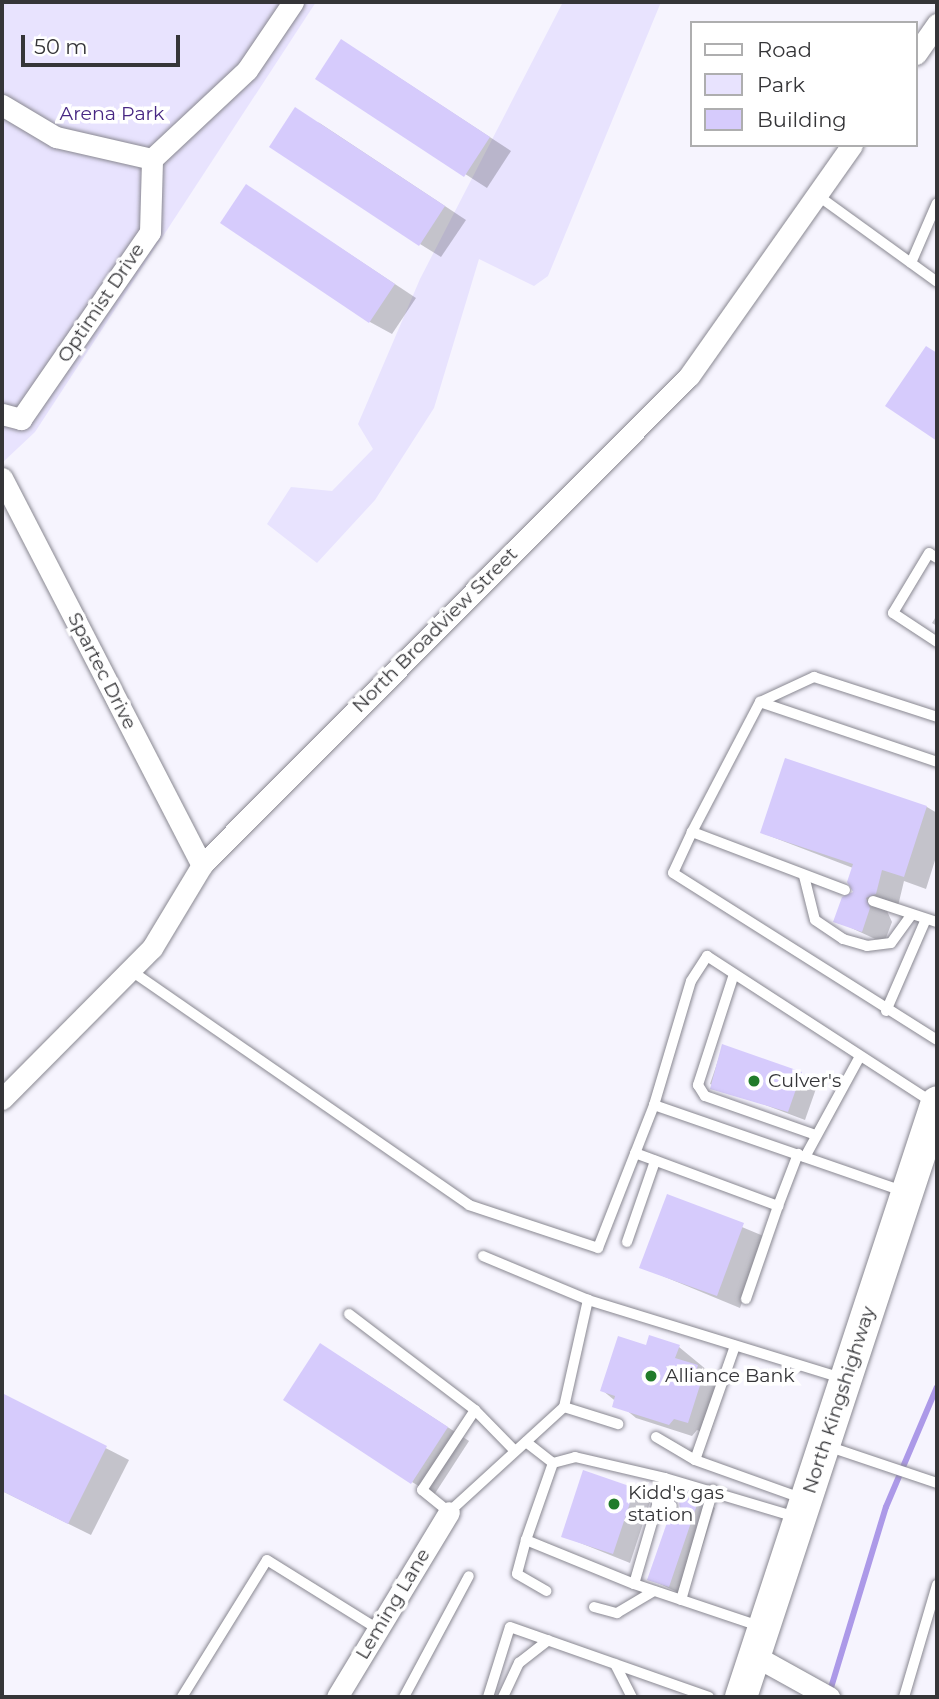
<!DOCTYPE html>
<html>
<head>
<meta charset="utf-8">
<style>
	body { margin:0 }
	#map { position:relative; width:939px; height:1699px; overflow:hidden; background:#f6f4fe; font-family:Montserrat,sans-serif }
	div>[style] { position:absolute }
	.green>* { inset:0; background:#e8e3fe }
	.shadow>* { inset:0; background:#0003 }
	.stream>* { height:6px; margin:-3px; padding:0 3px; transform-origin:3px; border-radius:3px; background:#ac99e8 }
	.building>* { inset:0; background:#d6cbfc }
	.roads { filter:drop-shadow(0 0 2px #898891) drop-shadow(0 0 2px #898891) }
	.lane>* { height:10px; margin:-5px; padding:0 5px; transform-origin:5px; border-radius:5px; background:#fff }
	.street>* { height:21px; margin:-10.5px; padding:0 10.5px; transform-origin:10.5px; border-radius:10.5px; background:#fff }
	.primary>* { height:32px; margin:-16px; padding:0 16px; transform-origin:16px; border-radius:16px; background:#fff }
	.dots>* { width:19px; height:19px; translate:-50% -50%; box-sizing:border-box; border:4px solid #fff; border-radius:50% }
	span { translate:-50% -50%; white-space:nowrap; text-align:center; line-height:1.15; -webkit-text-stroke:7px #fff; paint-order:stroke }
	.park-label { font-size:19px; color:#482883 }
	.street-label { font-size:19px; color:#353538 }
	.poi-label { font-size:19px; color:#353538 }
	.left { translate:0 -50%; text-align:left }
	.frame { position:absolute; inset:0; border:4px solid #353538; pointer-events:none }
	.legend { position:absolute; left:690px; top:21px; width:228px; height:126px; box-sizing:border-box; background:#fff; border:2px solid #aeaeaf; margin:0; padding:9px 12px; list-style:none; font-size:21px; color:#353538 }
	.legend li { display:flex; align-items:center; gap:14px; height:35px }
	.legend b { width:35px; border:2px solid #aeaeaf }
	.scale { position:absolute; left:21px; top:35px; width:159px; height:32px; box-sizing:border-box; border:4px solid #353538; border-top:0; padding-left:9px; font-size:21px; line-height:24px; white-space:nowrap; color:#353538; -webkit-text-stroke:5px #fff; paint-order:stroke }
</style>
</head>
<body>
<div id="map">
	<div class="green">
		<i style="clip-path:polygon(2px 2px,316px 2px,35px 432px,2px 463px)"></i>
		<i style="clip-path:polygon(563px 2px,661px 2px,548px 276px,534px 286px,479px 259px,434px 408px,375px 500px,317px 563px,267px 524px,291px 487px,332px 491px,373px 449px,358px 424px,420px 279px)"></i>
	</div>
	<div class="shadow">
		<i style="clip-path:polygon(363px 54px,511px 151px,487px 188px,317px 79px)"></i>
		<i style="clip-path:polygon(318px 122px,466px 220px,441px 257px,420px 244px)"></i>
		<i style="clip-path:polygon(247px 186px,416px 298px,392px 334px,370px 322px)"></i>
		<i style="clip-path:polygon(937px 615px,937px 626px,932px 623px)"></i>
		<i style="clip-path:polygon(927px 807px,937px 813px,937px 854px,926px 889px,904px 881px,898px 906px,887px 911px,892px 922px,884px 943px,836px 921px,855px 893px,853px 868px,762px 833px)"></i>
		<i style="clip-path:polygon(723px 1046px,818px 1083px,805px 1120px,710px 1084px)"></i>
		<i style="clip-path:polygon(668px 1196px,766px 1237px,740px 1308px,641px 1267px)"></i>
		<i style="clip-path:polygon(647px 1347px,679px 1347px,719px 1380px,723px 1393px,710px 1434px,697px 1430px,692px 1436px,636px 1418px,602px 1390px)"></i>
		<i style="clip-path:polygon(342px 1358px,469px 1441px,434px 1495px,412px 1482px)"></i>
		<i style="clip-path:polygon(2px 1395px,129px 1460px,91px 1535px,2px 1491px)"></i>
		<i style="clip-path:polygon(584px 1473px,651px 1499px,630px 1563px,563px 1536px)"></i>
		<i style="clip-path:polygon(699px 1498px,715px 1508px,686px 1596px,649px 1579px)"></i>
	</div>
	<div class="stream">
		<i style="left:830px;top:1691px;width:192px;rotate:-73.1deg"></i>
		<i style="left:886px;top:1507px;width:130px;rotate:-67deg"></i>
	</div>
	<div class="building">
		<i style="clip-path:polygon(341px 39px,490px 137px,464px 177px,315px 79px)"></i>
		<i style="clip-path:polygon(295px 107px,445px 206px,419px 246px,269px 147px)"></i>
		<i style="clip-path:polygon(246px 184px,395px 284px,369px 323px,220px 223px)"></i>
		<i style="clip-path:polygon(926px 346px,937px 353px,937px 441px,885px 406px)"></i>
		<i style="clip-path:polygon(785px 758px,927px 806px,904px 877px,882px 870px,876px 894px,866px 898px,870px 908px,862px 932px,833px 922px,842px 897px,853px 892px,847px 882px,853px 864px,760px 833px)"></i>
		<i style="clip-path:polygon(722px 1044px,802px 1072px,788px 1112px,710px 1089px)"></i>
		<i style="clip-path:polygon(667px 1194px,744px 1223px,717px 1296px,639px 1268px)"></i>
		<i style="clip-path:polygon(649px 1335px,680px 1345px,675px 1358px,698px 1365px,694px 1377px,702px 1379px,688px 1423px,674px 1419px,669px 1425px,612px 1407px,615px 1396px,600px 1391px,618px 1336px,646px 1345px)"></i>
		<i style="clip-path:polygon(320px 1343px,448px 1427px,411px 1484px,283px 1400px)"></i>
		<i style="clip-path:polygon(2px 1393px,107px 1446px,68px 1524px,2px 1491px)"></i>
		<i style="clip-path:polygon(583px 1470px,635px 1488px,613px 1554px,561px 1537px)"></i>
		<i style="clip-path:polygon(677px 1490px,700px 1496px,669px 1587px,647px 1580px,670px 1514px,680px 1508px)"></i>
	</div>
	<div class="roads">
		<div class="lane">
			<i style="left:817px;top:195px;width:148px;rotate:35.9deg"></i>
			<i style="left:911px;top:263px;width:65px;rotate:-66.6deg"></i>
			<i style="left:937px;top:558px;width:9px;rotate:-148deg"></i>
			<i style="left:929px;top:553px;width:70px;rotate:121deg"></i>
			<i style="left:893px;top:613px;width:53px;rotate:33.4deg"></i>
			<i style="left:760px;top:702px;width:60px;rotate:-24.8deg"></i>
			<i style="left:814px;top:677px;width:129px;rotate:18deg"></i>
			<i style="left:692px;top:832px;width:45px;rotate:114.9deg"></i>
			<i style="left:673px;top:873px;width:312px;rotate:32.3deg"></i>
			<i style="left:804px;top:876px;width:45px;rotate:76deg"></i>
			<i style="left:815px;top:920px;width:34px;rotate:34deg"></i>
			<i style="left:843px;top:939px;width:25px;rotate:16deg"></i>
			<i style="left:867px;top:946px;width:24px;rotate:-7deg"></i>
			<i style="left:891px;top:943px;width:34px;rotate:-54deg"></i>
			<i style="left:845px;top:890px;width:164px;rotate:-159.2deg"></i>
			<i style="left:692px;top:832px;width:147px;rotate:-62.4deg"></i>
			<i style="left:760px;top:702px;width:187px;rotate:18.7deg"></i>
			<i style="left:873px;top:901px;width:67px;rotate:18.2deg"></i>
			<i style="left:130px;top:970px;width:412px;rotate:34.7deg"></i>
			<i style="left:469px;top:1205px;width:136px;rotate:18.4deg"></i>
			<i style="left:598px;top:1248px;width:154px;rotate:-68.6deg"></i>
			<i style="left:654px;top:1105px;width:266px;rotate:19.1deg"></i>
			<i style="left:734px;top:974px;width:117px;rotate:108deg"></i>
			<i style="left:698px;top:1085px;width:13px;rotate:58deg"></i>
			<i style="left:705px;top:1096px;width:114px;rotate:19.4deg"></i>
			<i style="left:886px;top:1011px;width:100px;rotate:-66.5deg"></i>
			<i style="left:654px;top:1105px;width:129px;rotate:-73.4deg"></i>
			<i style="left:691px;top:981px;width:30px;rotate:-57deg"></i>
			<i style="left:707px;top:956px;width:270px;rotate:33deg"></i>
			<i style="left:635px;top:1153px;width:153px;rotate:20.3deg"></i>
			<i style="left:778px;top:1206px;width:56px;rotate:-69deg"></i>
			<i style="left:805px;top:1157px;width:115px;rotate:-61.4deg"></i>
			<i style="left:627px;top:1242px;width:86px;rotate:-70.9deg"></i>
			<i style="left:483px;top:1256px;width:114px;rotate:22.7deg"></i>
			<i style="left:588px;top:1300px;width:268px;rotate:17.1deg"></i>
			<i style="left:746px;top:1299px;width:98px;rotate:-71deg"></i>
			<i style="left:349px;top:1314px;width:158px;rotate:37.3deg"></i>
			<i style="left:564px;top:1407px;width:57px;rotate:17.5deg"></i>
			<i style="left:656px;top:1437px;width:45px;rotate:30.5deg"></i>
			<i style="left:695px;top:1460px;width:116px;rotate:19.7deg"></i>
			<i style="left:526px;top:1442px;width:34px;rotate:38deg"></i>
			<i style="left:827px;top:1446px;width:116px;rotate:18.6deg"></i>
			<i style="left:515px;top:1451px;width:57px;rotate:-134.3deg"></i>
			<i style="left:475px;top:1410px;width:96px;rotate:123.5deg"></i>
			<i style="left:422px;top:1490px;width:35px;rotate:39deg"></i>
			<i style="left:449px;top:1512px;width:156px;rotate:-42.4deg"></i>
			<i style="left:564px;top:1407px;width:110px;rotate:-77.4deg"></i>
			<i style="left:695px;top:1460px;width:121px;rotate:-70.7deg"></i>
			<i style="left:657px;top:1503px;width:15px;rotate:11deg"></i>
			<i style="left:526px;top:1540px;width:35px;rotate:105deg"></i>
			<i style="left:517px;top:1574px;width:34px;rotate:30deg"></i>
			<i style="left:634px;top:1584px;width:117px;rotate:-157.8deg"></i>
			<i style="left:526px;top:1540px;width:82px;rotate:-70.7deg"></i>
			<i style="left:553px;top:1463px;width:23px;rotate:-15deg"></i>
			<i style="left:575px;top:1457px;width:92px;rotate:13.1deg"></i>
			<i style="left:681px;top:1600px;width:115px;rotate:-73.8deg"></i>
			<i style="left:594px;top:1607px;width:24px;rotate:15deg"></i>
			<i style="left:617px;top:1613px;width:43px;rotate:-30.7deg"></i>
			<i style="left:762px;top:1627px;width:135px;rotate:-161.4deg"></i>
			<i style="left:634px;top:1584px;width:110px;rotate:-73.7deg"></i>
			<i style="left:665px;top:1478px;width:137px;rotate:16.6deg"></i>
			<i style="left:615px;top:1664px;width:37px;rotate:63deg"></i>
			<i style="left:182px;top:1697px;width:161px;rotate:-58.2deg"></i>
			<i style="left:267px;top:1560px;width:131px;rotate:31.9deg"></i>
			<i style="left:404px;top:1697px;width:137px;rotate:-61.8deg"></i>
			<i style="left:488px;top:1697px;width:73px;rotate:-72.6deg"></i>
			<i style="left:510px;top:1627px;width:211px;rotate:19.4deg"></i>
			<i style="left:503px;top:1697px;width:38px;rotate:-65deg"></i>
			<i style="left:519px;top:1663px;width:37px;rotate:-38deg"></i>
			<i style="left:904px;top:1697px;width:117px;rotate:-73.6deg"></i>
		</div>
		<div class="street">
			<i style="left:916px;top:54px;width:37px;rotate:-55deg"></i>
			<i style="left:2px;top:105px;width:63px;rotate:30.7deg"></i>
			<i style="left:56px;top:137px;width:98px;rotate:12.9deg"></i>
			<i style="left:2px;top:414px;width:20px;rotate:15deg"></i>
			<i style="left:21px;top:419px;width:227px;rotate:-55.4deg"></i>
			<i style="left:150px;top:232px;width:73px;rotate:-88.4deg"></i>
			<i style="left:152px;top:159px;width:130px;rotate:-43.1deg"></i>
			<i style="left:247px;top:70px;width:82px;rotate:-55.9deg"></i>
			<i style="left:2px;top:478px;width:436px;rotate:62.7deg"></i>
			<i style="left:2px;top:1099px;width:213px;rotate:-45.2deg"></i>
			<i style="left:152px;top:948px;width:97px;rotate:-58.9deg"></i>
			<i style="left:202px;top:865px;width:690px;rotate:-45.12deg"></i>
			<i style="left:689px;top:376px;width:283px;rotate:-54.8deg"></i>
			<i style="left:755px;top:1656px;width:85px;rotate:29deg"></i>
			<i style="left:337px;top:1697px;width:216px;rotate:-58.8deg"></i>
		</div>
		<div class="primary">
			<i style="left:741px;top:1697px;width:626px;rotate:-71.77deg"></i>
		</div>
	</div>
	<div class="dots">
		<i style="left:754px;top:1081px;background:#217b2b"></i>
		<i style="left:651px;top:1376px;background:#217b2b"></i>
		<i style="left:614px;top:1504px;background:#217b2b"></i>
	</div>
	<div class="park-label">
		<span style="left:112px;top:114px">Arena Park</span>
	</div>
	<div class="street-label">
		<span style="left:101px;top:303px;rotate:-56deg">Optimist Drive</span>
		<span style="left:435px;top:630px;rotate:-45deg">North Broadview Street</span>
		<span style="left:102px;top:671px;rotate:63deg">Spartec Drive</span>
		<span style="left:839px;top:1400px;rotate:-72deg">North Kingshighway</span>
		<span style="left:393px;top:1604px;rotate:-59deg">Leming Lane</span>
	</div>
	<div class="poi-label">
		<span class="left" style="left:768px;top:1081px">Culver's</span>
		<span class="left" style="left:665px;top:1376px">Alliance Bank</span>
		<span class="left" style="left:628px;top:1504px">Kidd's gas<br>station</span>
	</div>
	<div class="frame"></div>
	<ul class="legend">
	<li><b style="height:9px;background:#fff"></b>Road</li>
	<li><b style="height:19px;background:#e8e3fe"></b>Park</li>
	<li><b style="height:19px;background:#d6cbfc"></b>Building</li>
	</ul>
	<div class="scale">50 m</div>
</div>
</body>
</html>
